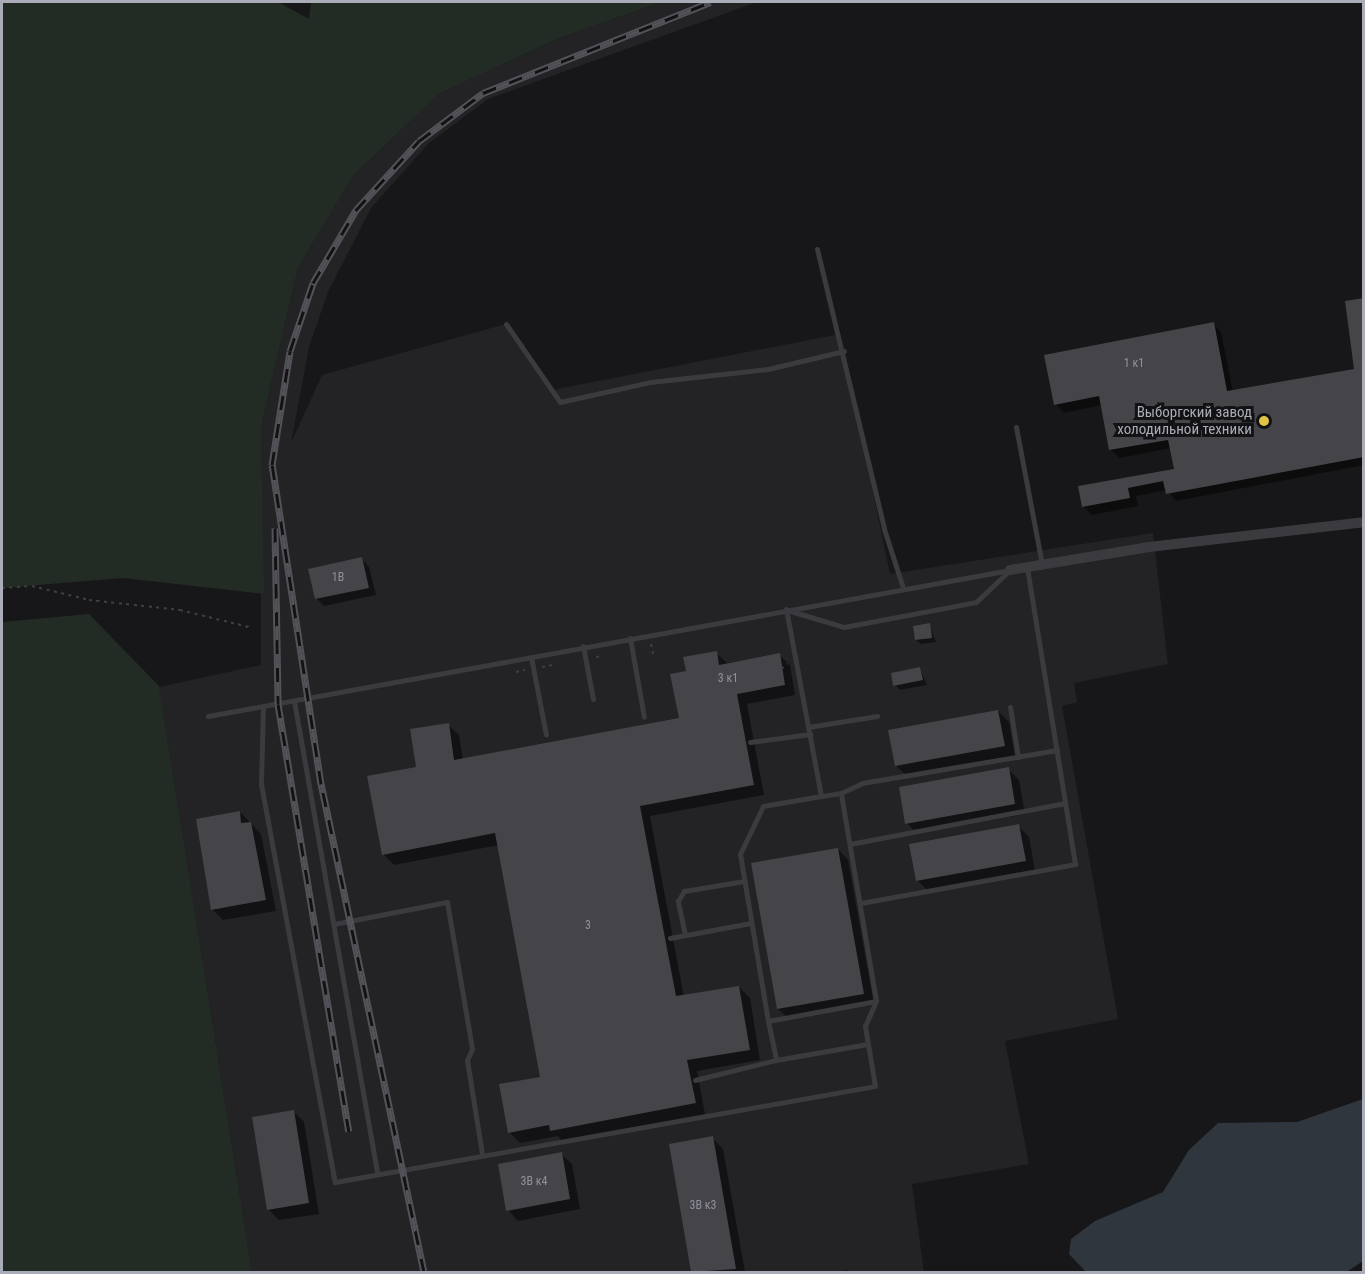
<!DOCTYPE html>
<html>
<head>
<meta charset="utf-8">
<style>
	body { margin:0 }
	#map { position:relative; width:1365px; height:1274px; overflow:hidden; background:#171719; font-family:"Roboto Condensed",sans-serif }
	div>[style] { position:absolute }
	.built>* { inset:0; background:#232326 }
	.green>* { inset:0; background:#232b25 }
	.water>* { inset:0; background:#30363e }
	.shadow>* { inset:0; background:#0007 }
	.building>* { inset:0; background:#444449 }
	.path>* { height:2px; margin-top:-1px; transform-origin:0; background:repeating-linear-gradient(90deg,#3e3f44 0 3px,transparent 0 7.5px) }
	.service>* { height:5px; margin:-2.5px; padding:0 2.5px; transform-origin:2.5px; border-radius:2.5px; background:#3a3a3f }
	.minor>* { height:10px; margin:-5px; padding:0 5px; transform-origin:5px; border-radius:5px; background:#3a3a3f }
	.rail>* { height:7px; margin-top:-3.5px; transform-origin:0; background:repeating-linear-gradient(90deg,#121214 0 14px,#525258 0 28px); box-sizing:border-box; border-block:2px solid #525258 }
	.dots>* { width:16px; height:16px; translate:-50% -50%; box-sizing:border-box; border:3px solid #121214; border-radius:50% }
	span { translate:-50% -50%; white-space:nowrap; text-align:center; line-height:1.15; -webkit-text-stroke:6px #121214; paint-order:stroke }
	.number-label { font-size:12px; color:#90929c }
	.number-label span { -webkit-text-stroke-width:0 }
	.poi-label { font-size:15px; color:#aaacb7 }
	.right { translate:-100% -50%; text-align:right }
	.frame { position:absolute; inset:0; border:3px solid #aaacb7; pointer-events:none }
</style>
</head>
<body>
<div id="map">
	<div class="built">
		<i style="clip-path:polygon(662px 2px,757px 2px,488px 99px,429px 143px,371px 208px,328px 292px,309px 347px,291px 443px,322px 375px,506px 324px,552px 390px,840px 334px,890px 574px,1153px 533px,1168px 664px,1074px 683px,1077px 702px,1062px 706px,1118px 1019px,1005px 1041px,1029px 1164px,912px 1184px,924px 1272px,252px 1272px,159px 687px,261px 665px,261px 427px,298px 268px,354px 175px,439px 94px,559px 38px)"></i>
	</div>
	<div class="green">
		<i style="clip-path:polygon(2px 2px,278px 2px,309px 19px,311px 2px,662px 2px,559px 38px,439px 94px,354px 175px,298px 268px,261px 427px,264px 594px,123px 578px,2px 588px)"></i>
		<i style="clip-path:polygon(89px 614px,159px 686px,252px 1272px,2px 1272px,2px 622px)"></i>
	</div>
	<div class="water">
		<i style="clip-path:polygon(1363px 1099px,1363px 1261px,1348px 1271px,1086px 1272px,1069px 1254px,1071px 1239px,1095px 1221px,1163px 1192px,1189px 1150px,1218px 1123px,1297px 1122px)"></i>
	</div>
	<div class="shadow">
		<i style="clip-path:polygon(1364px 300px,1364px 465px,1176px 501px,1167px 490px,1136px 496px,1138px 506px,1092px 515px,1083px 506px,1080px 488px,1176px 470px,1171px 448px,1119px 458px,1111px 450px,1102px 405px,1064px 413px,1056px 404px,1213px 323px,1221px 332px,1233px 392px,1355px 370px)"></i>
		<i style="clip-path:polygon(362px 559px,369px 567px,376px 595px,324px 606px,316px 598px)"></i>
		<i style="clip-path:polygon(929px 625px,936px 642px,921px 644px,916px 640px)"></i>
		<i style="clip-path:polygon(716px 653px,727px 663px,779px 655px,790px 665px,795px 695px,747px 704px,764px 795px,650px 816px,684px 997px,739px 987px,750px 998px,760px 1060px,697px 1071px,705px 1114px,562px 1141px,558px 1136px,520px 1143px,509px 1132px,542px 1078px,499px 845px,394px 865px,383px 854px,418px 768px,448px 725px,459px 735px,463px 760px,680px 719px,688px 672px)"></i>
		<i style="clip-path:polygon(920px 669px,927px 685px,900px 690px,895px 685px)"></i>
		<i style="clip-path:polygon(998px 711px,1009px 722px,1015px 757px,907px 776px,896px 766px)"></i>
		<i style="clip-path:polygon(1008px 769px,1019px 780px,1025px 814px,917px 834px,907px 823px)"></i>
		<i style="clip-path:polygon(240px 812px,261px 834px,276px 911px,223px 920px,212px 909px)"></i>
		<i style="clip-path:polygon(1018px 826px,1029px 837px,1035px 871px,928px 891px,917px 880px)"></i>
		<i style="clip-path:polygon(838px 849px,848px 860px,874px 1004px,789px 1019px,778px 1009px)"></i>
		<i style="clip-path:polygon(294px 1112px,304px 1122px,319px 1214px,279px 1220px,268px 1209px)"></i>
		<i style="clip-path:polygon(712px 1138px,723px 1149px,745px 1272px,693px 1272px,671px 1145px)"></i>
		<i style="clip-path:polygon(561px 1154px,572px 1164px,580px 1209px,518px 1221px,508px 1210px)"></i>
		<i style="clip-path:polygon(847px 1270px,849px 1272px,833px 1272px)"></i>
	</div>
	<div class="building">
		<i style="clip-path:polygon(1364px 298px,1364px 457px,1166px 494px,1163px 481px,1128px 488px,1130px 498px,1082px 507px,1078px 486px,1174px 469px,1168px 440px,1109px 450px,1099px 396px,1054px 405px,1044px 355px,1214px 322px,1227px 391px,1354px 369px,1345px 301px)"></i>
		<i style="clip-path:polygon(362px 557px,369px 588px,315px 599px,308px 569px)"></i>
		<i style="clip-path:polygon(930px 623px,932px 638px,915px 640px,913px 626px)"></i>
		<i style="clip-path:polygon(717px 651px,719px 665px,780px 653px,785px 685px,737px 694px,754px 785px,640px 806px,676px 996px,739px 986px,750px 1050px,687px 1060px,696px 1103px,550px 1131px,549px 1125px,508px 1133px,499px 1084px,540px 1077px,495px 833px,382px 855px,367px 776px,416px 767px,410px 729px,449px 723px,454px 760px,679px 718px,670px 674px,686px 671px,683px 657px)"></i>
		<i style="clip-path:polygon(920px 667px,923px 680px,893px 686px,891px 673px)"></i>
		<i style="clip-path:polygon(998px 710px,1005px 746px,895px 766px,888px 730px)"></i>
		<i style="clip-path:polygon(1009px 767px,1015px 804px,905px 824px,899px 787px)"></i>
		<i style="clip-path:polygon(240px 811px,241px 823px,251px 822px,266px 900px,211px 910px,196px 819px)"></i>
		<i style="clip-path:polygon(1019px 824px,1026px 861px,916px 881px,909px 844px)"></i>
		<i style="clip-path:polygon(838px 848px,864px 994px,777px 1009px,751px 863px)"></i>
		<i style="clip-path:polygon(294px 1110px,309px 1203px,267px 1210px,252px 1117px)"></i>
		<i style="clip-path:polygon(713px 1136px,736px 1269px,691px 1272px,669px 1144px)"></i>
		<i style="clip-path:polygon(562px 1152px,570px 1199px,506px 1211px,498px 1164px)"></i>
	</div>
	<div class="path">
		<i style="left:2px;top:588px;width:30px;rotate:-4deg"></i>
		<i style="left:32px;top:586px;width:59px;rotate:13.8deg"></i>
		<i style="left:89px;top:600px;width:92px;rotate:6.3deg"></i>
		<i style="left:180px;top:610px;width:75px;rotate:13.9deg"></i>
		<i style="left:651px;top:644px;width:15px;rotate:79deg"></i>
		<i style="left:596px;top:657px;width:7px;rotate:-8deg"></i>
		<i style="left:542px;top:667px;width:11px;rotate:-10deg"></i>
		<i style="left:781px;top:669px;width:8px;rotate:-40deg"></i>
		<i style="left:516px;top:672px;width:9px;rotate:-13deg"></i>
	</div>
	<div class="service">
		<i style="left:817px;top:249px;width:288px;rotate:76.5deg"></i>
		<i style="left:884px;top:529px;width:62px;rotate:72.1deg"></i>
		<i style="left:506px;top:324px;width:95px;rotate:55.3deg"></i>
		<i style="left:560px;top:402px;width:92px;rotate:-12.5deg"></i>
		<i style="left:650px;top:382px;width:119px;rotate:-6.3deg"></i>
		<i style="left:768px;top:369px;width:78px;rotate:-13.3deg"></i>
		<i style="left:1016px;top:427px;width:140px;rotate:79.3deg"></i>
		<i style="left:786px;top:609px;width:190px;rotate:79.4deg"></i>
		<i style="left:821px;top:796px;width:59px;rotate:170.2deg"></i>
		<i style="left:763px;top:806px;width:53px;rotate:115.6deg"></i>
		<i style="left:740px;top:854px;width:169px;rotate:80.5deg"></i>
		<i style="left:768px;top:1021px;width:110px;rotate:-10.5deg"></i>
		<i style="left:876px;top:1001px;width:211px;rotate:-99.6deg"></i>
		<i style="left:841px;top:793px;width:20px;rotate:171deg"></i>
		<i style="left:787px;top:610px;width:59px;rotate:16.6deg"></i>
		<i style="left:844px;top:627px;width:134px;rotate:-10.7deg"></i>
		<i style="left:976px;top:602px;width:47px;rotate:-43.3deg"></i>
		<i style="left:630px;top:638px;width:80px;rotate:80deg"></i>
		<i style="left:583px;top:646px;width:54px;rotate:79.3deg"></i>
		<i style="left:531px;top:657px;width:79px;rotate:79.1deg"></i>
		<i style="left:294px;top:701px;width:478px;rotate:80deg"></i>
		<i style="left:263px;top:706px;width:78px;rotate:91.5deg"></i>
		<i style="left:261px;top:784px;width:405px;rotate:79.5deg"></i>
		<i style="left:335px;top:1182px;width:548px;rotate:-10.08deg"></i>
		<i style="left:875px;top:1086px;width:61px;rotate:-99.5deg"></i>
		<i style="left:865px;top:1026px;width:27px;rotate:-66deg"></i>
		<i style="left:1010px;top:707px;width:51px;rotate:80.9deg"></i>
		<i style="left:208px;top:716px;width:815px;rotate:-10.32deg"></i>
		<i style="left:808px;top:727px;width:70px;rotate:-9.1deg"></i>
		<i style="left:750px;top:742px;width:61px;rotate:-7.6deg"></i>
		<i style="left:841px;top:793px;width:23px;rotate:-25deg"></i>
		<i style="left:862px;top:783px;width:198px;rotate:-9.6deg"></i>
		<i style="left:850px;top:844px;width:219px;rotate:-10.8deg"></i>
		<i style="left:861px;top:903px;width:218px;rotate:-10.3deg"></i>
		<i style="left:1075px;top:864px;width:301px;rotate:-99.2deg"></i>
		<i style="left:334px;top:924px;width:115px;rotate:-11deg"></i>
		<i style="left:447px;top:902px;width:149px;rotate:80.3deg"></i>
		<i style="left:472px;top:1049px;width:12px;rotate:114deg"></i>
		<i style="left:467px;top:1060px;width:95px;rotate:80.9deg"></i>
		<i style="left:685px;top:935px;width:35px;rotate:-102deg"></i>
		<i style="left:678px;top:901px;width:12px;rotate:-59deg"></i>
		<i style="left:684px;top:891px;width:61px;rotate:-9.5deg"></i>
		<i style="left:670px;top:938px;width:82px;rotate:-10.5deg"></i>
		<i style="left:768px;top:1021px;width:40px;rotate:78deg"></i>
		<i style="left:776px;top:1060px;width:93px;rotate:-9.9deg"></i>
		<i style="left:695px;top:1080px;width:83px;rotate:-13.9deg"></i>
	</div>
	<div class="minor">
		<i style="left:1010px;top:570px;width:141px;rotate:-9.4deg"></i>
		<i style="left:1149px;top:547px;width:216px;rotate:-6.6deg"></i>
	</div>
	<div class="rail">
		<i style="left:275px;top:528px;width:176px;rotate:89deg"></i>
		<i style="left:278px;top:704px;width:433px;rotate:80.6deg"></i>
		<i style="left:424px;top:1272px;width:499px;rotate:-101.9deg"></i>
		<i style="left:321px;top:784px;width:323px;rotate:-98.7deg"></i>
		<i style="left:272px;top:465px;width:115px;rotate:-81deg"></i>
		<i style="left:290px;top:351px;width:72px;rotate:-71.3deg"></i>
		<i style="left:313px;top:283px;width:85px;rotate:-59.5deg"></i>
		<i style="left:356px;top:210px;width:93px;rotate:-47.6deg"></i>
		<i style="left:419px;top:141px;width:80px;rotate:-36.9deg"></i>
		<i style="left:483px;top:93px;width:245px;rotate:-21.8deg"></i>
	</div>
	<div class="dots">
		<i style="left:1264px;top:421px;background:#e2c445"></i>
	</div>
	<div class="number-label">
		<span style="left:1134px;top:364px">1 к1</span>
		<span style="left:338px;top:578px">1В</span>
		<span style="left:728px;top:679px">3 к1</span>
		<span style="left:588px;top:926px">3</span>
		<span style="left:534px;top:1182px">3В к4</span>
		<span style="left:703px;top:1206px">3В к3</span>
	</div>
	<div class="poi-label">
		<span class="right" style="left:1252px;top:421px">Выборгский завод<br>холодильной техники</span>
	</div>
	<div class="frame"></div>
</div>
</body>
</html>
